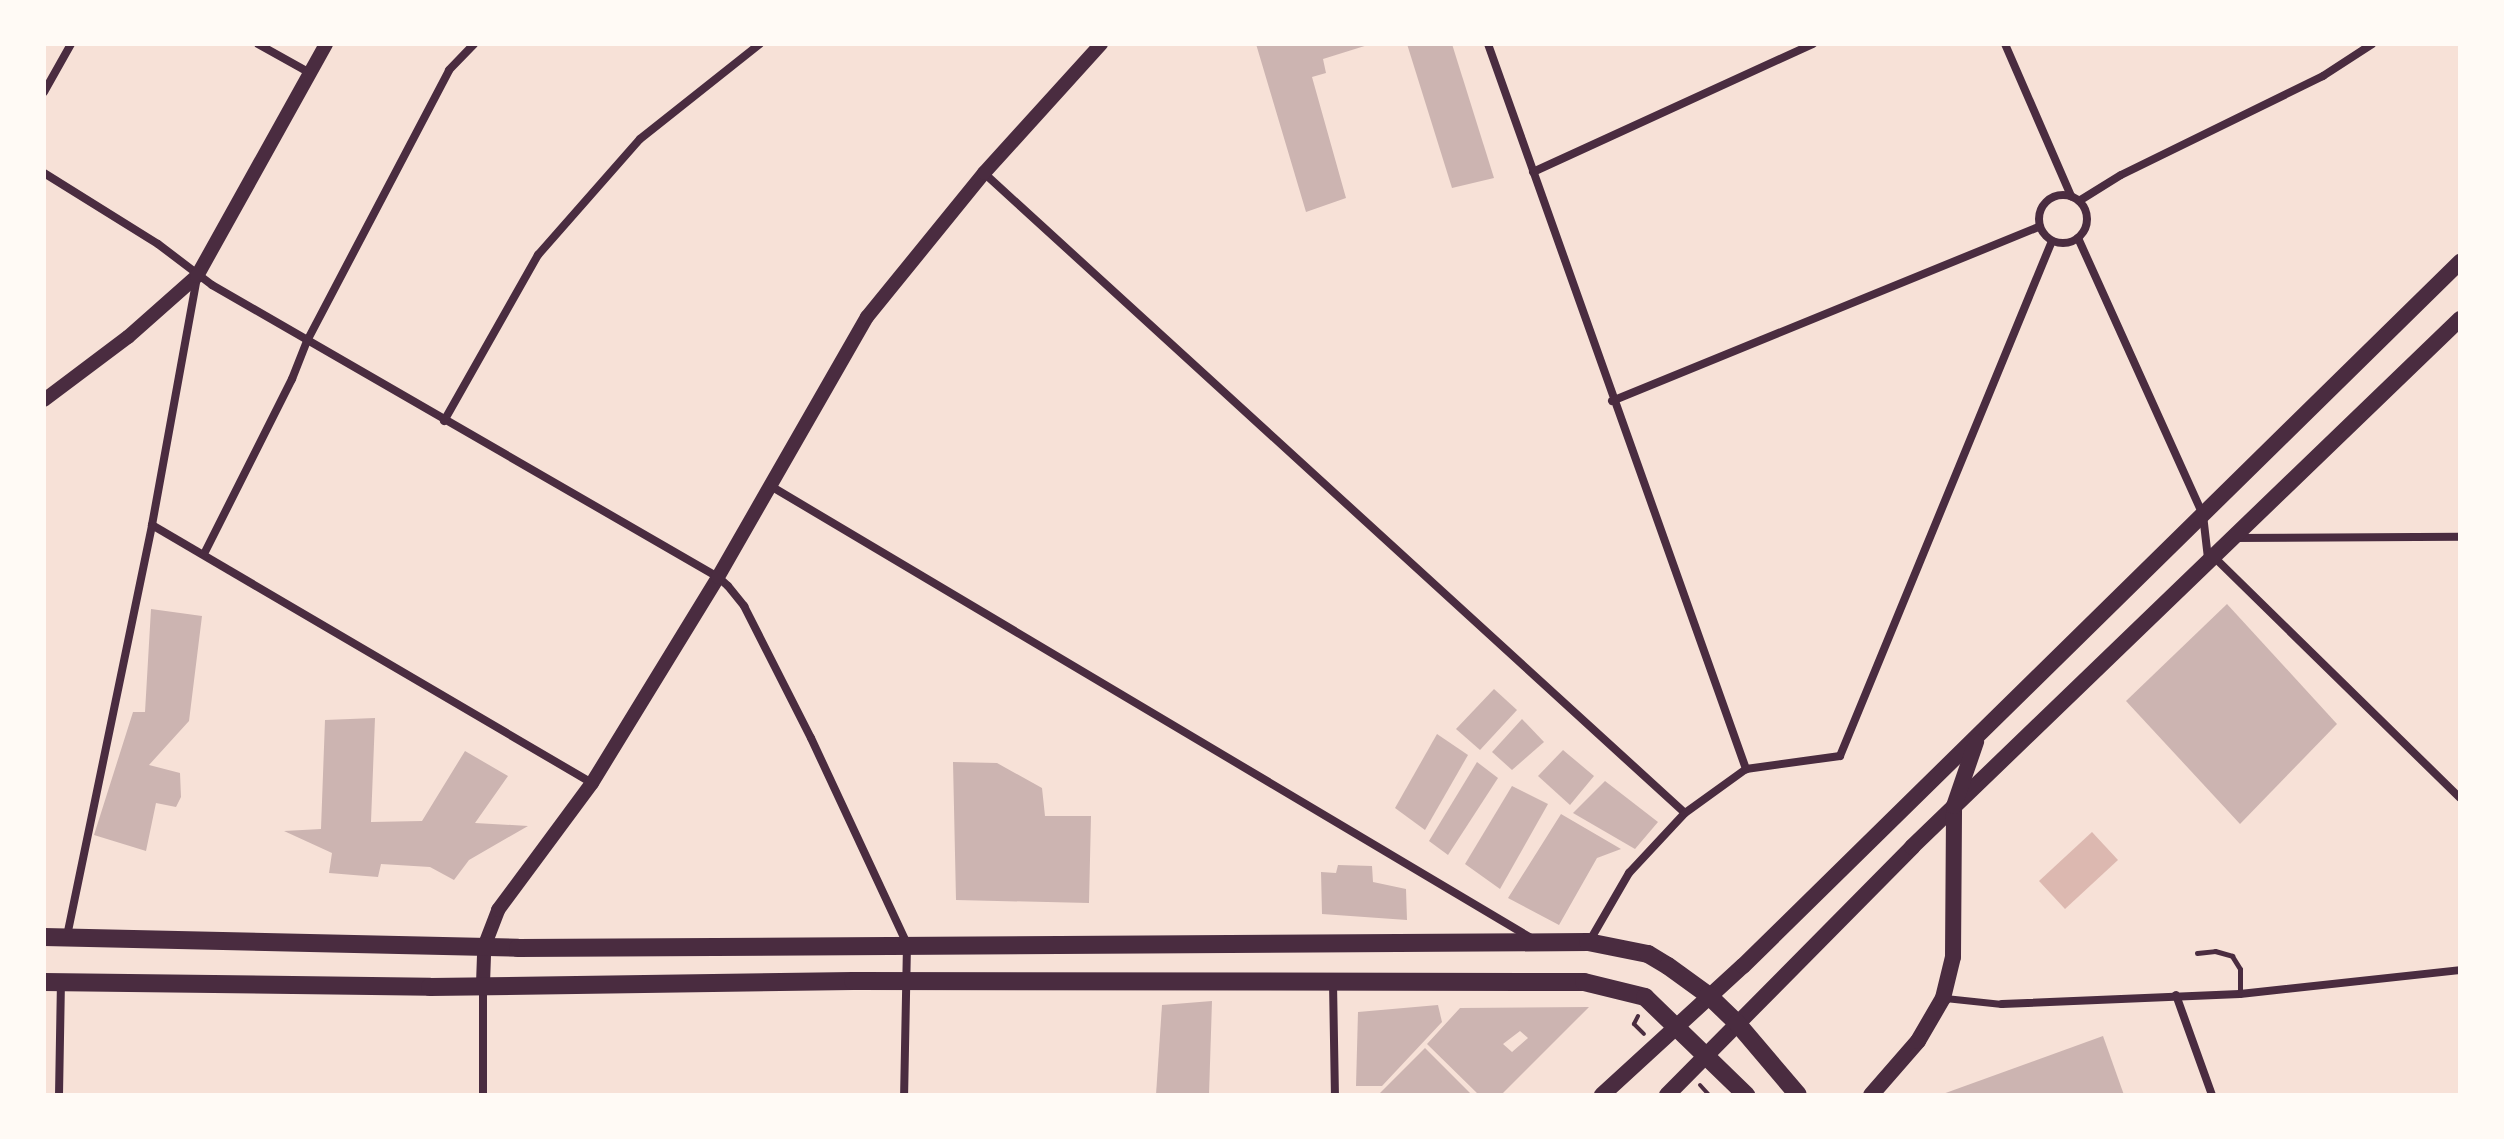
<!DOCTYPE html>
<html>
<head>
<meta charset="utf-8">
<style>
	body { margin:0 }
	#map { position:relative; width:2504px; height:1139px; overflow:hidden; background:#f7e1d7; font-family:"Exo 2",sans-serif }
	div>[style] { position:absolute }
	.water>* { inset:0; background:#dcb8b0 }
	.building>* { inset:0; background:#ccb4b1 }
	.path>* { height:4px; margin:-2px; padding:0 2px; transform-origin:2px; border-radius:2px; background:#4a2c40 }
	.service>* { height:5px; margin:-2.5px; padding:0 2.5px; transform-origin:2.5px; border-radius:2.5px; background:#4a2c40 }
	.pedestrian>* { height:7px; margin:-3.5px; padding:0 3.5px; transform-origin:3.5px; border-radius:3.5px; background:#4a2c40 }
	.minor>* { height:8px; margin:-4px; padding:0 4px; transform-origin:4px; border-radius:4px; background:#4a2c40 }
	.minor>.ring { margin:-4px; padding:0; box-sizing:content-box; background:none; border:8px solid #4a2c40; border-radius:50% }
	.tertiary>* { height:14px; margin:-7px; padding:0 7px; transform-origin:7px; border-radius:7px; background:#4a2c40 }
	.secondary>* { height:16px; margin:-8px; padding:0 8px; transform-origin:8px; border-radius:8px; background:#4a2c40 }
	.primary>* { height:18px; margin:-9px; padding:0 9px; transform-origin:9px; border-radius:9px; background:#4a2c40 }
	span { translate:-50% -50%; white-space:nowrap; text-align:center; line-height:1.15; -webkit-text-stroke:7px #fffaf5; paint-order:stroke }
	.frame { position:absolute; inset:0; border:46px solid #fffaf5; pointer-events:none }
</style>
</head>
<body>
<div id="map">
	<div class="water">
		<i style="clip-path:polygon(2092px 832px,2118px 860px,2065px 909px,2039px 881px)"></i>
	</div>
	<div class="building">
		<i style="clip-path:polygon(1256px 44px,1371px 44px,1323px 59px,1326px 73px,1312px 77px,1346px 198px,1306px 212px)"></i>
		<i style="clip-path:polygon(1407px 44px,1452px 44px,1494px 178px,1452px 188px)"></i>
		<i style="clip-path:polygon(2227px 604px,2337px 724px,2240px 824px,2126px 701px)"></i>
		<i style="clip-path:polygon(151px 609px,202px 616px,189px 721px,149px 765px,180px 773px,181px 797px,176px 807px,156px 803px,146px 851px,94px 835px,133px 712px,145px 712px)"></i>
		<i style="clip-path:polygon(1494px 689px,1517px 710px,1480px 750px,1456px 729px)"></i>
		<i style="clip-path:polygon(375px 718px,371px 822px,422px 821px,465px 751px,508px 776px,475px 823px,528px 826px,469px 860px,454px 880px,430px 867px,381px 864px,378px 877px,329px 873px,332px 853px,284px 831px,321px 829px,325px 720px)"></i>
		<i style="clip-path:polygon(1522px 719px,1544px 742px,1512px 770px,1492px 752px)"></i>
		<i style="clip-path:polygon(1437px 734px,1468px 755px,1425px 830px,1395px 808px)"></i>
		<i style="clip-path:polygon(1563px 750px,1594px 776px,1570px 805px,1538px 776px)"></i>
		<i style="clip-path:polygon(953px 762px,997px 763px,1042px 788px,1045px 816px,1091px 816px,1089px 903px,956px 900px)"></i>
		<i style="clip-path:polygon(1477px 762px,1498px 778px,1448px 855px,1429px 841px)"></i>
		<i style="clip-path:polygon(1605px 781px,1658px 822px,1635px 849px,1573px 813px)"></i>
		<i style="clip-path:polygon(1512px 786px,1548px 804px,1500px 889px,1465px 864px)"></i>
		<i style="clip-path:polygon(1561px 814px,1621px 849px,1597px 858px,1559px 925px,1508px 898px)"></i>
		<i style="clip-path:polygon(1338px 865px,1372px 866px,1373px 882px,1406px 889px,1407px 920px,1322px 914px,1321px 872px,1336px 873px)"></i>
		<i style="clip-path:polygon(1212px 1001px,1209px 1095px,1156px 1095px,1162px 1005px)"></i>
		<i style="clip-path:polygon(1438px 1005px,1442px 1022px,1382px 1086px,1356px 1086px,1358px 1012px)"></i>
		<i style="clip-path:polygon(evenodd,1589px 1007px,1501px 1095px,1479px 1095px,1427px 1044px,1460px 1008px,1589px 1007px,1520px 1031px,1528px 1038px,1512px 1052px,1503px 1044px,1520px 1031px)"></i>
		<i style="clip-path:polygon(2103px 1036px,2124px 1095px,1940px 1095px)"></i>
		<i style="clip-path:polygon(1425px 1048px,1472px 1095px,1378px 1095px)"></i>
	</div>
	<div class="path">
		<i style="left:1638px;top:1016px;width:9px;rotate:117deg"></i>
		<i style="left:1634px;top:1024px;width:14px;rotate:45deg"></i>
		<i style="left:1700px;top:1085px;width:13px;rotate:48deg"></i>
	</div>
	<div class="service">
		<i style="left:2197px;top:953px;width:18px;rotate:-6deg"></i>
		<i style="left:2215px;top:951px;width:18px;rotate:16deg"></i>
		<i style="left:2232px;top:956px;width:15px;rotate:58deg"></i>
		<i style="left:2240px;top:969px;width:25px;rotate:90deg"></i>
	</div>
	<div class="pedestrian">
		<i style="left:1945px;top:998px;width:57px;rotate:6deg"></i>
	</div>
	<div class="minor">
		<i style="left:258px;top:44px;width:57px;rotate:29.2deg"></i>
		<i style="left:1488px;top:44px;width:770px;rotate:70.41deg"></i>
		<i style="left:2005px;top:44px;width:166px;rotate:66.5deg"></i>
		<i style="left:44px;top:92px;width:55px;rotate:-60.6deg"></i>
		<i style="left:1533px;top:172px;width:308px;rotate:-24.6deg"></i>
		<i style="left:44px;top:173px;width:134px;rotate:31.9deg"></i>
		<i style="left:158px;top:244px;width:68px;rotate:37.2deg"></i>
		<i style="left:212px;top:285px;width:584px;rotate:29.99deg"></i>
		<i style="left:718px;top:577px;width:13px;rotate:42deg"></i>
		<i style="left:728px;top:586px;width:26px;rotate:51deg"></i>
		<i style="left:744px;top:606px;width:148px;rotate:63.1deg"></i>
		<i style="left:811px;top:738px;width:227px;rotate:65deg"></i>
		<i style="left:907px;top:944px;width:151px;rotate:91.1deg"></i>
		<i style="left:984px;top:173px;width:949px;rotate:42.4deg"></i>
		<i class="ring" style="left:2039px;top:195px;width:40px;height:40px"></i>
		<i style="left:2079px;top:201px;width:49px;rotate:-31.8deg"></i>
		<i style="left:2121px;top:175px;width:225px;rotate:-26.1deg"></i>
		<i style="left:2323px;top:76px;width:59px;rotate:-33.1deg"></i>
		<i style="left:2078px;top:238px;width:304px;rotate:65.7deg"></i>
		<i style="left:2203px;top:515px;width:43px;rotate:83.4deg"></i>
		<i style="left:1612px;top:401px;width:462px;rotate:-22.2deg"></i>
		<i style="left:444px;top:421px;width:191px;rotate:-60.5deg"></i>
		<i style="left:538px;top:255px;width:154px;rotate:-48.7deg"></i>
		<i style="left:640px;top:139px;width:153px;rotate:-38.4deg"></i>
		<i style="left:769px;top:485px;width:886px;rotate:30.73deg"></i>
		<i style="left:152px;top:525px;width:510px;rotate:30.39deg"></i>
		<i style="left:2233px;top:538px;width:227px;rotate:-0.3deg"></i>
		<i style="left:204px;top:554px;width:196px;rotate:-63.3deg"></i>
		<i style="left:292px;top:379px;width:41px;rotate:-68.5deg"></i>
		<i style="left:307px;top:341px;width:306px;rotate:-62.3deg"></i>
		<i style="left:449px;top:70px;width:36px;rotate:-46deg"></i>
		<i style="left:2215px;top:558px;width:343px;rotate:44.4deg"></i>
		<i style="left:67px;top:936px;width:420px;rotate:-78.3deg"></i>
		<i style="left:152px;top:525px;width:252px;rotate:-79.7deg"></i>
		<i style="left:1589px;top:942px;width:80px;rotate:-59.9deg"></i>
		<i style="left:1629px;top:873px;width:82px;rotate:-47deg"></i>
		<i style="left:1685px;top:813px;width:75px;rotate:-35.8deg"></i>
		<i style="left:1746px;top:769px;width:95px;rotate:-7.9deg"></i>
		<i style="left:1840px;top:756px;width:557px;rotate:-67.63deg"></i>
		<i style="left:1333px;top:983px;width:112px;rotate:89deg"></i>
		<i style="left:2176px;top:995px;width:106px;rotate:70.2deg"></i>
		<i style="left:2002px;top:1004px;width:238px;rotate:-2.4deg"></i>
		<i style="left:2240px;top:994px;width:221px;rotate:-6.2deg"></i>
		<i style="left:59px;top:1095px;width:111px;rotate:-89deg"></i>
		<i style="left:483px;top:1095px;width:110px;rotate:-90deg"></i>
	</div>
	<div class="tertiary">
		<i style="left:44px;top:400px;width:105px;rotate:-36.9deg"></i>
		<i style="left:128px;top:337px;width:92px;rotate:-41.5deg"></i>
		<i style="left:197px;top:276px;width:265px;rotate:-60.9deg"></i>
		<i style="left:483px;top:984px;width:37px;rotate:-88deg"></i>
		<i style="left:484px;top:947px;width:40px;rotate:-69deg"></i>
		<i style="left:498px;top:910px;width:158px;rotate:-53.5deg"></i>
		<i style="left:592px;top:783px;width:241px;rotate:-58.5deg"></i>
		<i style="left:718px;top:577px;width:300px;rotate:-60.2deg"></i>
		<i style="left:867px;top:317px;width:186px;rotate:-50.9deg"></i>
		<i style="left:984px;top:173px;width:174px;rotate:-47.8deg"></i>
	</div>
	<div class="secondary">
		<i style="left:1602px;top:1095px;width:191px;rotate:-42.5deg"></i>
		<i style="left:1743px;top:966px;width:1005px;rotate:-44.48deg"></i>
		<i style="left:1667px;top:1095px;width:349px;rotate:-45.3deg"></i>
		<i style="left:1912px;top:847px;width:761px;rotate:-43.94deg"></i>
		<i style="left:1871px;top:1095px;width:72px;rotate:-49deg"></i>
		<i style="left:1918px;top:1041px;width:50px;rotate:-59.8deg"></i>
		<i style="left:1943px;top:998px;width:42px;rotate:-76.3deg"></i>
		<i style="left:1953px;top:957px;width:151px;rotate:-89.6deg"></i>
		<i style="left:1954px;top:806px;width:68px;rotate:-71deg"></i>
	</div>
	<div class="primary">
		<i style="left:44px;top:937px;width:474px;rotate:1.3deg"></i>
		<i style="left:518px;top:948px;width:1070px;rotate:-0.32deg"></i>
		<i style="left:1588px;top:942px;width:61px;rotate:11.3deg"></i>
		<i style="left:1648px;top:954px;width:23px;rotate:31deg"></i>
		<i style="left:1668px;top:966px;width:49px;rotate:35.9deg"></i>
		<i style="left:1708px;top:995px;width:40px;rotate:44deg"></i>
		<i style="left:1737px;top:1023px;width:94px;rotate:49.7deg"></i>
		<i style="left:44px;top:982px;width:386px;rotate:0.7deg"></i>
		<i style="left:430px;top:987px;width:423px;rotate:-0.8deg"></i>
		<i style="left:853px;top:981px;width:731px;rotate:0.08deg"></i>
		<i style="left:1584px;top:982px;width:63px;rotate:13.8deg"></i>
		<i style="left:1645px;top:997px;width:141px;rotate:44.1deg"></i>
	</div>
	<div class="frame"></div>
</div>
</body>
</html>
